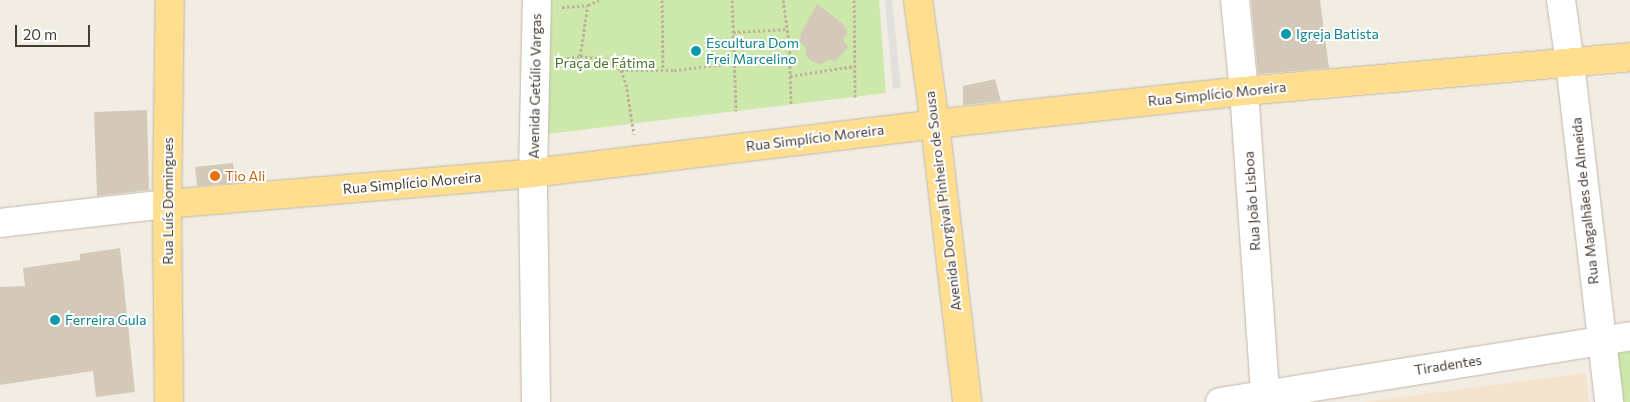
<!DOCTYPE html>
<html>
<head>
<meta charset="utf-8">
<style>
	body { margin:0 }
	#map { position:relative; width:1630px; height:402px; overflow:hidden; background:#f2ede3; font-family:Commissioner,sans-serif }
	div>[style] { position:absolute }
	.commercial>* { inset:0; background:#f5e4cd }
	.green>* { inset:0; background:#cde8ab }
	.parking>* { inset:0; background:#e2e0dc }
	.building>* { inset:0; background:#d4c9b8 }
	.path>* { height:3px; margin-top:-1.5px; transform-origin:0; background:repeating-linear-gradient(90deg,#bfb197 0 2.5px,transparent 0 5px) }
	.roads { filter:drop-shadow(0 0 1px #c0b8a9) drop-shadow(0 0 1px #c0b8a9) }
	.minor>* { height:28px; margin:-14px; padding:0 14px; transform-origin:14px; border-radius:14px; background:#fff }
	.major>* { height:28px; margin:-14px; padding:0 14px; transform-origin:14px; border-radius:14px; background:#ffde8f }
	.dots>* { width:14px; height:14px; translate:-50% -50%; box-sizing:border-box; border:2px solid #fff; border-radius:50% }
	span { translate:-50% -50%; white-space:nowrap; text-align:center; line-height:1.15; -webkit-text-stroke:4px #fff; paint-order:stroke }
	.culture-label { font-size:14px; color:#0d838f }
	.left { translate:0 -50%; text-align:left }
	.park-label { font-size:14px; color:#457626 }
	.street-label { font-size:14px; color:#443d33 }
	.food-label { font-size:14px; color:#c56008 }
	.scale { position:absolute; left:15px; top:25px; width:75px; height:22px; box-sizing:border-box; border:2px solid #443d33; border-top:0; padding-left:6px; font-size:15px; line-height:18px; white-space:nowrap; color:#443d33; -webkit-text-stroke:4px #fff; paint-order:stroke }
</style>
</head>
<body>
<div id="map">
	<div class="commercial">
		<i style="clip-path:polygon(1586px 373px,1589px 402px,1363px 402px)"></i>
	</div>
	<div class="green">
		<i style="clip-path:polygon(542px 0,879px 0,886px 93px,539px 135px)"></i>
		<i style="clip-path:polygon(1630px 351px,1630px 402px,1617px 402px,1614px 353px)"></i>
	</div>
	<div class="parking">
		<i style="clip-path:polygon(885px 0,892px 0,901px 88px,893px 89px)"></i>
	</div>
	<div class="building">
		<i style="clip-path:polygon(1251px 0,1320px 0,1329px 68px,1258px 74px)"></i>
		<i style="clip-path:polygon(817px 4px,843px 24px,847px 32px,843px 40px,848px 47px,836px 61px,829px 60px,821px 64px,813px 62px,806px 56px,806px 48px,800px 42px,801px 33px)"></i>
		<i style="clip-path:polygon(995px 79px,1001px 101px,963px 105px,963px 86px)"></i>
		<i style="clip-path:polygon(147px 110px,149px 190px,97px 196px,94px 112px)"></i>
		<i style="clip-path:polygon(233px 163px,235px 183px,197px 186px,195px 167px)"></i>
		<i style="clip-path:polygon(120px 248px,135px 392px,96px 397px,93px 371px,0 385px,0 287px,25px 286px,23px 268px,80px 260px,80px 254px)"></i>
	</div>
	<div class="path">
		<i style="left:662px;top:0;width:70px;rotate:89.2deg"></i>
		<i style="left:732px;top:0;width:111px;rotate:87.9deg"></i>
		<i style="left:783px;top:0;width:41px;rotate:81.7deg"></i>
		<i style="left:789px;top:41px;width:64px;rotate:88.2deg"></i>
		<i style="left:854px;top:0;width:97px;rotate:89.4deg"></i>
		<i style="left:562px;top:7px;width:26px;rotate:-4deg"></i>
		<i style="left:588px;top:5px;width:12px;rotate:-24deg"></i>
		<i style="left:733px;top:32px;width:54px;rotate:-3.2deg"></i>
		<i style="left:580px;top:56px;width:52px;rotate:-81.1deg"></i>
		<i style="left:562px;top:59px;width:18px;rotate:-9deg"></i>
		<i style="left:580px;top:56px;width:26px;rotate:7deg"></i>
		<i style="left:606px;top:59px;width:19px;rotate:36deg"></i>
		<i style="left:621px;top:70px;width:15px;rotate:70deg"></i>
		<i style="left:626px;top:84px;width:51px;rotate:80.9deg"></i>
		<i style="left:621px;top:70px;width:53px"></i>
		<i style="left:674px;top:70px;width:60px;rotate:-6.7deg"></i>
		<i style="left:790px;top:76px;width:66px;rotate:-8.7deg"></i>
	</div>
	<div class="roads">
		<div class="minor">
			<i style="left:1235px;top:0;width:91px;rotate:84.4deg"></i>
			<i style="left:1244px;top:91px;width:312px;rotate:86deg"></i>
			<i style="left:1561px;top:0;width:64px;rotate:81.9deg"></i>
			<i style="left:1570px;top:63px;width:341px;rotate:83.4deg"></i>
			<i style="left:0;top:223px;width:168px;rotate:-6.5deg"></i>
			<i style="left:536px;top:402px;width:229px;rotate:-90.8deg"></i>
			<i style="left:533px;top:173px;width:173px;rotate:-88.7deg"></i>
			<i style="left:1220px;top:402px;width:415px;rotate:-9.1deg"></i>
		</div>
		<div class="major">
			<i style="left:918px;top:0;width:125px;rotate:82.2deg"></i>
			<i style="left:935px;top:124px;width:280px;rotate:83.4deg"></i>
			<i style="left:167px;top:204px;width:367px;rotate:-4.8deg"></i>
			<i style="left:533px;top:173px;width:405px;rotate:-6.9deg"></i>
			<i style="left:935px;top:124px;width:311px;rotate:-6.1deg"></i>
			<i style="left:1244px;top:91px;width:387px;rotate:-5deg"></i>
			<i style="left:169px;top:402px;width:198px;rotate:-90.6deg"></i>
			<i style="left:167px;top:204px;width:204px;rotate:-89.2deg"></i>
		</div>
	</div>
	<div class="dots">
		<i style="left:1286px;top:34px;background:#0f9aa8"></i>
		<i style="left:696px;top:51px;background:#0f9aa8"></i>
		<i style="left:215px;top:176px;background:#e8710a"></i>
		<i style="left:55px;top:320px;background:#0f9aa8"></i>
	</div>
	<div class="culture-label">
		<span class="left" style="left:1296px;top:34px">Igreja Batista</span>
		<span class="left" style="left:706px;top:51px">Escultura Dom<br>Frei Marcelino</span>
		<span class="left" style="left:65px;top:320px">Ferreira Gula</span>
	</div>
	<div class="park-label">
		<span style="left:605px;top:63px">Praça de Fátima</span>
	</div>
	<div class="street-label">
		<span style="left:535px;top:86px;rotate:-89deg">Avenida Getúlio Vargas</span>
		<span style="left:1217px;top:94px;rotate:-6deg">Rua Simplício Moreira</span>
		<span style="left:815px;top:138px;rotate:-7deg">Rua Simplício Moreira</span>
		<span style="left:412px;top:183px;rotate:-5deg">Rua Simplício Moreira</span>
		<span style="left:168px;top:201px;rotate:-90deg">Rua Luís Domingues</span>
		<span style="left:943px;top:201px;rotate:-97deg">Avenida Dorgival Pinheiro de Sousa</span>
		<span style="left:1252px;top:201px;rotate:-94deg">Rua João Lisboa</span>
		<span style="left:1585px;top:201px;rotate:-96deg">Rua Magalhães de Almeida</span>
		<span style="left:1448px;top:365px;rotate:-9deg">Tiradentes</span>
	</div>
	<div class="food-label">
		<span class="left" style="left:225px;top:176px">Tio Ali</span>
	</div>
	<div class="scale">20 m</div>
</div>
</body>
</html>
